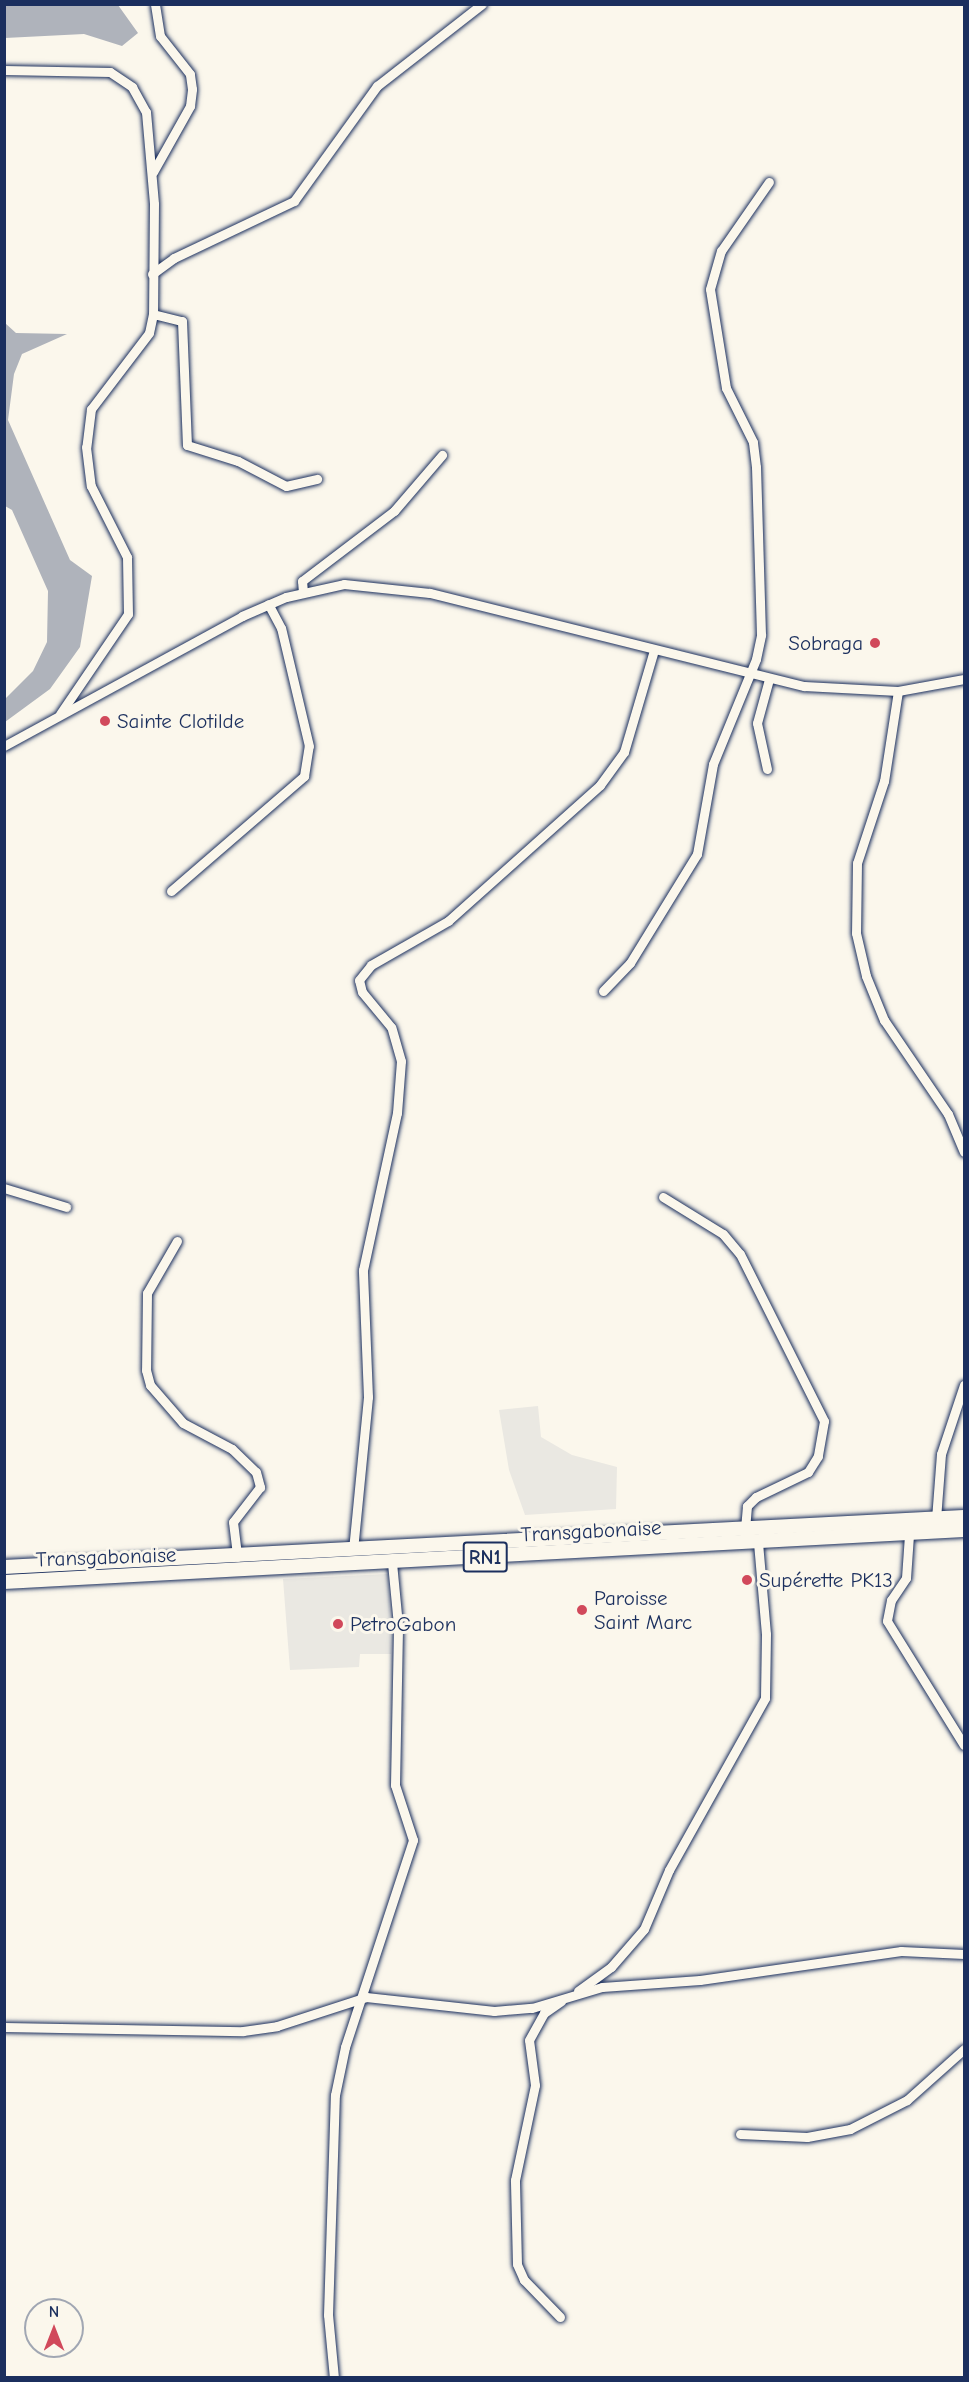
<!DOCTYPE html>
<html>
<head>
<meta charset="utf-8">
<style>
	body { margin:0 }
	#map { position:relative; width:969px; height:2382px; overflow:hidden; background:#fbf7ec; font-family:"Comic Neue",sans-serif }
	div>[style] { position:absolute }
	.built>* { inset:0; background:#eae8e2 }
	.water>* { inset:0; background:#afb3bb }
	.roads { filter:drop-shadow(0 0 2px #1b2f5e) drop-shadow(0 0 2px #1b2f5e) }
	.minor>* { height:9px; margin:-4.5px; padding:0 4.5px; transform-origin:4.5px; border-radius:4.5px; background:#fbf7ec }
	.highway>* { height:14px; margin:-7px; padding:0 7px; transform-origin:7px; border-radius:7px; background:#fbf7ec }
	.dots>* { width:16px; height:16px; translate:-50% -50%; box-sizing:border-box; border:3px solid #fbf7ec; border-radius:50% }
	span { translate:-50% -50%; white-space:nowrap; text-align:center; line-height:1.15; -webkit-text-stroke:6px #fbf7ec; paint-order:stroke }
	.shield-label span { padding:2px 4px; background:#fbf7ec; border:2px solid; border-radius:4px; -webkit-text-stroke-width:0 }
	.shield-label { font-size:20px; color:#1b2f5e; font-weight:700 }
	.poi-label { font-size:21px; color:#1b2f5e }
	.right { translate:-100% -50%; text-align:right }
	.left { translate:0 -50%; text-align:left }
	.street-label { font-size:21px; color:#1b2f5e }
	.frame { position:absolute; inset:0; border:6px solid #1b2f5e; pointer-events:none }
	.north { position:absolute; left:24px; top:2298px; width:60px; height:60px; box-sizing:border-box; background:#fbf7ec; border:2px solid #a1a7b3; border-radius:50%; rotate:0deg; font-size:16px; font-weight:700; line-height:24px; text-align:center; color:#1b2f5e }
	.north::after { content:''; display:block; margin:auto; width:21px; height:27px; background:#d1495b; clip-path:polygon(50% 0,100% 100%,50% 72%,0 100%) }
</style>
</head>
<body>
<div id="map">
	<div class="built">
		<i style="clip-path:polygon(538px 1406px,541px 1437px,572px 1455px,617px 1467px,616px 1509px,525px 1515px,509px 1470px,499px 1410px)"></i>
		<i style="clip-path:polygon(388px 1574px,391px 1654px,360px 1654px,359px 1667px,290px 1670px,283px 1579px)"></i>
	</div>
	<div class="water">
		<i style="clip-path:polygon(5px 4px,118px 5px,138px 33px,122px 46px,84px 34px,5px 38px)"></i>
		<i style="clip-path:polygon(5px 323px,16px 333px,67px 334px,22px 354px,14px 374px,8px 420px,70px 560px,92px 576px,80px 647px,50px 689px,5px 722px,5px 699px,33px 671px,47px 642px,48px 591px,12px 510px,5px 506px)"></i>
	</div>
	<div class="roads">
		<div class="minor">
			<i style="left:4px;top:70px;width:106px;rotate:1.1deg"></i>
			<i style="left:110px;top:72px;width:27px;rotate:34deg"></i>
			<i style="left:132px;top:87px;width:29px;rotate:61deg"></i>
			<i style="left:146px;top:112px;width:92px;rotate:85deg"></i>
			<i style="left:154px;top:204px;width:110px;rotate:90.5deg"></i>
			<i style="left:153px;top:314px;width:19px;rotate:102deg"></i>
			<i style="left:149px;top:333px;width:96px;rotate:127.3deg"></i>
			<i style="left:91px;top:409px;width:38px;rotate:97deg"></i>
			<i style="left:86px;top:447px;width:39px;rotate:83deg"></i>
			<i style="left:91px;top:486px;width:80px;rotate:63.1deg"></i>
			<i style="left:127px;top:557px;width:57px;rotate:89deg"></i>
			<i style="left:128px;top:614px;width:121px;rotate:124.2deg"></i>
			<i style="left:153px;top:172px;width:76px;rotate:-60.7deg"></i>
			<i style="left:190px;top:106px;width:17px;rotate:-83deg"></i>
			<i style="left:192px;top:89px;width:15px;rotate:-98deg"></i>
			<i style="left:190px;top:74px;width:48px;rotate:-128.3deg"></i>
			<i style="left:160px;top:36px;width:32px;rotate:-99deg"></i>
			<i style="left:152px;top:274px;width:27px;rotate:-36deg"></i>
			<i style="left:174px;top:258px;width:133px;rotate:-25.4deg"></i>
			<i style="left:294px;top:201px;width:142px;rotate:-54.2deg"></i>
			<i style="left:377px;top:86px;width:133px;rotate:-38deg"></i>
			<i style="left:153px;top:314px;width:30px;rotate:14deg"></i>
			<i style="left:182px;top:321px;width:124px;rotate:87.7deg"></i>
			<i style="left:187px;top:445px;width:53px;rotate:17.4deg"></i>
			<i style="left:238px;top:461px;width:54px;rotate:27.5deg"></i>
			<i style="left:286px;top:486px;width:32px;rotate:-13deg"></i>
			<i style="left:303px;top:592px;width:11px;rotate:-95deg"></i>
			<i style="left:302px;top:581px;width:116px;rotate:-37.3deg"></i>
			<i style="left:394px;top:511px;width:74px;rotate:-49.4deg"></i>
			<i style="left:898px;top:691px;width:91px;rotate:98.8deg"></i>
			<i style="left:884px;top:781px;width:86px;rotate:108.2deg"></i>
			<i style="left:857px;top:863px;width:70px;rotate:90.8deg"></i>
			<i style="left:856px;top:933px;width:44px;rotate:76.9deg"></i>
			<i style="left:866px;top:976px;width:48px;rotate:67.8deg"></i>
			<i style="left:884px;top:1020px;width:114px;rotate:55.8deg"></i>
			<i style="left:948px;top:1114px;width:41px;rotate:67.2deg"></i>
			<i style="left:4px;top:746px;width:271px;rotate:-28.6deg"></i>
			<i style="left:242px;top:616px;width:48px;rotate:-23.4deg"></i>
			<i style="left:286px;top:597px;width:59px;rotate:-12.6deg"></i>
			<i style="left:344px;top:584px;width:86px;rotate:6deg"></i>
			<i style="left:430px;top:593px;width:385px;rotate:14deg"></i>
			<i style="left:804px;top:686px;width:94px;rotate:3deg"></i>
			<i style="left:898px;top:691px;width:67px;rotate:-10.3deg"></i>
			<i style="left:767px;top:769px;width:47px;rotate:-102.3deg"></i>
			<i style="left:757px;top:723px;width:46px;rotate:-74.7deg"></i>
			<i style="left:171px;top:891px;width:176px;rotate:-40.8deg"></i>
			<i style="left:304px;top:776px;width:30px;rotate:-81deg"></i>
			<i style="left:309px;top:746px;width:121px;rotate:-103.3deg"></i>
			<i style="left:281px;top:628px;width:27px;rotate:-118deg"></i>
			<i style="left:603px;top:991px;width:39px;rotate:-46deg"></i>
			<i style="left:630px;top:963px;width:128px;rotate:-58.4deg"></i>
			<i style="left:697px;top:854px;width:91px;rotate:-79.9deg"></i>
			<i style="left:713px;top:764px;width:113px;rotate:-67.7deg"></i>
			<i style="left:756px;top:659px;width:25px;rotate:-78deg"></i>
			<i style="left:761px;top:635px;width:168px;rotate:-91.7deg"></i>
			<i style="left:756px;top:467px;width:25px;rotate:-97deg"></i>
			<i style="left:753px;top:442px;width:60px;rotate:-116.6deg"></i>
			<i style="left:726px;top:388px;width:100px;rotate:-99.2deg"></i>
			<i style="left:710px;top:289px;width:40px;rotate:-74deg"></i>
			<i style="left:721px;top:251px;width:84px;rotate:-55.2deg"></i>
			<i style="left:4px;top:1188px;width:65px;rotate:17deg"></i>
			<i style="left:663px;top:1197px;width:70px;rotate:31.7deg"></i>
			<i style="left:723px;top:1234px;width:26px;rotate:50deg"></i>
			<i style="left:740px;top:1254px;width:187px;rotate:63.3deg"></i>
			<i style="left:824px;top:1421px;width:36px;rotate:100deg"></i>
			<i style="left:818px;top:1456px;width:19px;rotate:122deg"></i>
			<i style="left:808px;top:1472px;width:58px;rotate:154.3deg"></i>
			<i style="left:756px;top:1497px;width:13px;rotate:135deg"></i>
			<i style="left:747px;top:1506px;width:24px;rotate:95deg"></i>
			<i style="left:177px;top:1241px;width:60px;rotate:120deg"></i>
			<i style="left:147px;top:1293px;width:77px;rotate:90.7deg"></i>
			<i style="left:146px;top:1370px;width:16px;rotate:75deg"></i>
			<i style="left:150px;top:1385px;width:50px;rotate:49deg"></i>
			<i style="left:183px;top:1423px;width:55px;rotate:28deg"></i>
			<i style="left:232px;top:1449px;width:33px;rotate:44deg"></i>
			<i style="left:256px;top:1472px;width:16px;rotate:75deg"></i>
			<i style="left:260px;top:1487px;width:44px;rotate:127.6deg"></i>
			<i style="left:233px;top:1522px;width:35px;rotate:83deg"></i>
			<i style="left:936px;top:1519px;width:65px;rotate:-85.6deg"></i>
			<i style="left:941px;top:1454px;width:73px;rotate:-71.6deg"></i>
			<i style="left:909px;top:1535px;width:43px;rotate:94deg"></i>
			<i style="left:906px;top:1578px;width:27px;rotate:124deg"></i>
			<i style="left:891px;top:1600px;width:21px;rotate:101deg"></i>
			<i style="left:887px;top:1621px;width:146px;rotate:58.2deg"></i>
			<i style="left:353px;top:1550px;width:154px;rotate:-84.4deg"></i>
			<i style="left:368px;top:1397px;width:127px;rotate:-92.3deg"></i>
			<i style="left:363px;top:1270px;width:161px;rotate:-77.8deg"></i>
			<i style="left:397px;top:1113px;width:52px;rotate:-85.6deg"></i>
			<i style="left:401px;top:1061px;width:35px;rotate:-106deg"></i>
			<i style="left:391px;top:1027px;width:45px;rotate:-129.6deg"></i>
			<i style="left:362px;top:992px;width:12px;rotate:-104deg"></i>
			<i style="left:359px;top:980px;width:19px;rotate:-51deg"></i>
			<i style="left:371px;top:965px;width:89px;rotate:-29.7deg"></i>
			<i style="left:448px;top:921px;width:204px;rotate:-41.8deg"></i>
			<i style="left:600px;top:785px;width:41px;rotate:-54deg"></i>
			<i style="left:624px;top:752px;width:106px;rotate:-73.6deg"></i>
			<i style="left:578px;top:1991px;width:41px;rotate:-36deg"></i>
			<i style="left:611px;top:1967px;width:50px;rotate:-49deg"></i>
			<i style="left:644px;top:1929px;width:64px;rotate:-67deg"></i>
			<i style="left:669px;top:1870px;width:197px;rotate:-60.8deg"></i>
			<i style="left:765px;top:1698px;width:64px;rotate:-89.1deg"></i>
			<i style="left:766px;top:1634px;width:91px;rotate:-95deg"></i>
			<i style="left:4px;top:2027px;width:239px;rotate:1deg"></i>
			<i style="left:243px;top:2031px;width:34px;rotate:-8deg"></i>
			<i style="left:277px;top:2026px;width:94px;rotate:-18deg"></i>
			<i style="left:366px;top:1997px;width:129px;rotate:6.2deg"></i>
			<i style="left:494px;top:2011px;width:38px;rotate:-5deg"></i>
			<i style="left:532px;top:2008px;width:73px;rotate:-16.7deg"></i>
			<i style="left:602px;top:1987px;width:98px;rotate:-4.1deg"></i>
			<i style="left:700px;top:1980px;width:203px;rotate:-8.2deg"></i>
			<i style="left:901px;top:1951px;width:63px;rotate:2.7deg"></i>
			<i style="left:740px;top:2134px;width:67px;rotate:2.6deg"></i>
			<i style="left:807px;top:2137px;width:44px;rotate:-10.5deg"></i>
			<i style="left:850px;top:2129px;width:64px;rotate:-27deg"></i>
			<i style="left:907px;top:2100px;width:76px;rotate:-41.8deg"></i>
			<i style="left:560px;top:2317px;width:52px;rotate:-134.2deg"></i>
			<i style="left:524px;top:2280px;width:17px;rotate:-114deg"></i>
			<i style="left:517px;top:2264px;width:84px;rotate:-91.4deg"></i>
			<i style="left:515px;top:2180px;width:97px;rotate:-78.1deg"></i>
			<i style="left:535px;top:2085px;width:45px;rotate:-97.6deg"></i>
			<i style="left:529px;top:2040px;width:31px;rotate:-61deg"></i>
			<i style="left:544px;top:2013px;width:21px;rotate:-35deg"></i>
			<i style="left:334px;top:2378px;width:63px;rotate:-95.4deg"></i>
			<i style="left:328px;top:2315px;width:220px;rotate:-88.2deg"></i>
			<i style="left:335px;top:2095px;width:49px;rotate:-78.2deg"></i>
			<i style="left:345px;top:2047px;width:218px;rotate:-71.8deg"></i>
			<i style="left:413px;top:1840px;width:58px;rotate:-108.1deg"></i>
			<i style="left:395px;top:1785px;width:160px;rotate:-88.9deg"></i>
			<i style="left:398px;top:1625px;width:62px;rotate:-95.5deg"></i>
		</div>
		<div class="highway">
			<i style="left:4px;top:1567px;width:961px;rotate:-2.98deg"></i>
			<i style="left:4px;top:1582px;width:961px;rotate:-3.1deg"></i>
		</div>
	</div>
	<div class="dots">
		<i style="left:875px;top:643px;background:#d1495b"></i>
		<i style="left:105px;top:721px;background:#d1495b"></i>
		<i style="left:747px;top:1580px;background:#d1495b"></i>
		<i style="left:582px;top:1610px;background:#d1495b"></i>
		<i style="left:338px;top:1624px;background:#d1495b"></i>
	</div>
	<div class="shield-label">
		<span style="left:485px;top:1557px">RN1</span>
	</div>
	<div class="poi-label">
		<span class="right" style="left:863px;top:643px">Sobraga</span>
		<span class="left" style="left:117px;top:721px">Sainte Clotilde</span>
		<span class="left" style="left:759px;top:1580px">Supérette PK13</span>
		<span class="left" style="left:594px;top:1610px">Paroisse<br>Saint Marc</span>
		<span class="left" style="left:350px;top:1624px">PetroGabon</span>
	</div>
	<div class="street-label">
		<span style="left:591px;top:1531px;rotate:-3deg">Transgabonaise</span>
		<span style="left:106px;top:1557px;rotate:-2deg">Transgabonaise</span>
	</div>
	<div class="frame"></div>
	<div class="north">N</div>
</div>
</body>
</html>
